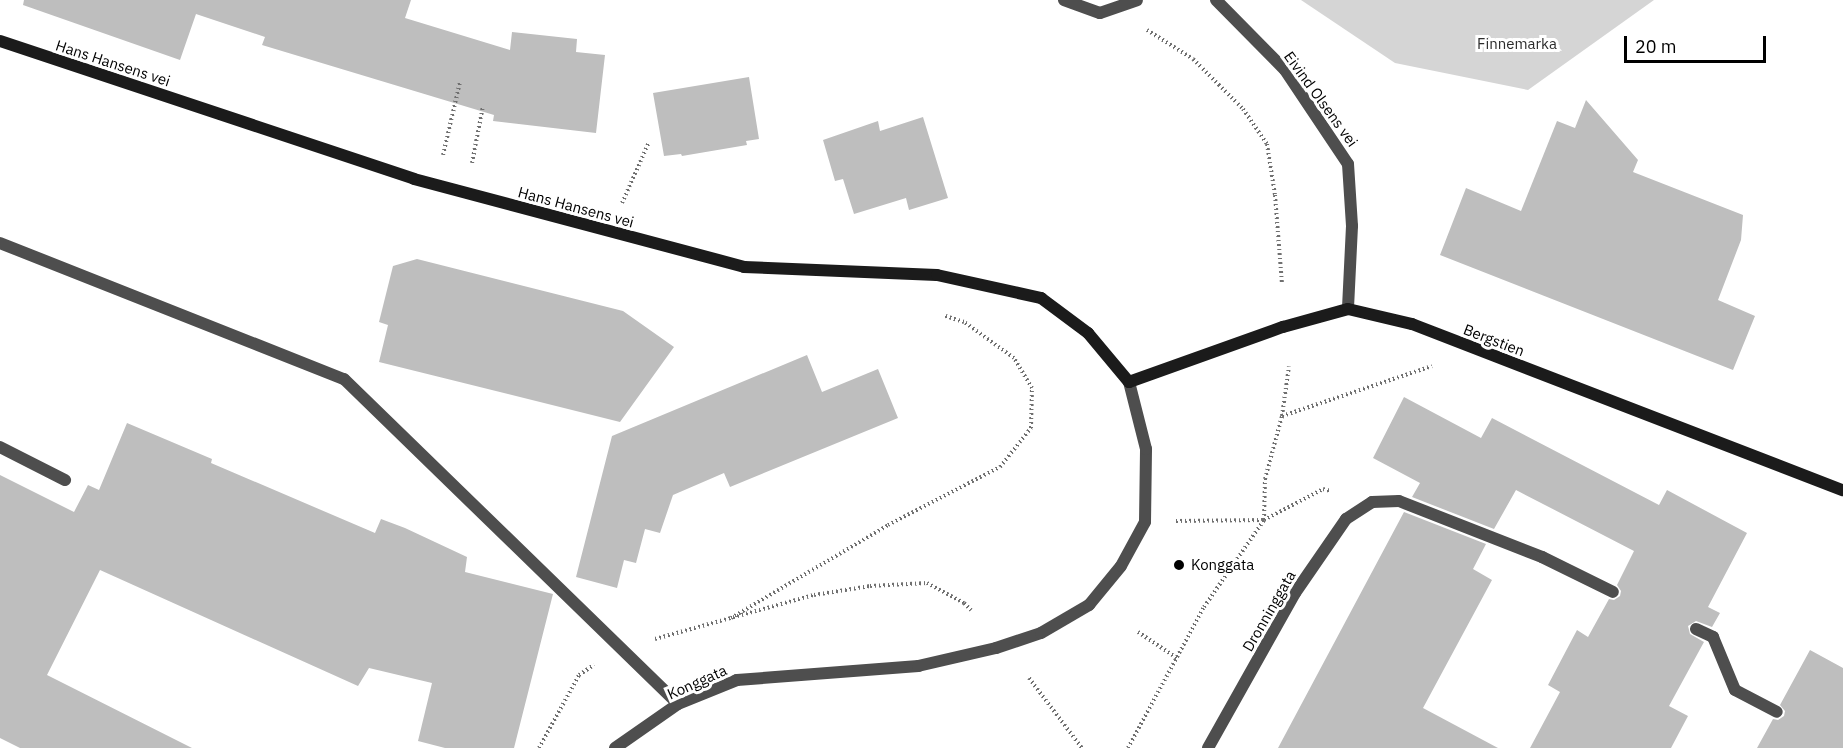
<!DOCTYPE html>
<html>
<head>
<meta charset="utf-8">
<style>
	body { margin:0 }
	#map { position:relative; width:1843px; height:748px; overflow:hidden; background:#fff; font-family:"IBM Plex Sans",sans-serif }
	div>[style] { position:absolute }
	.green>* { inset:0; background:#d5d5d5 }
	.building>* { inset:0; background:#bebebe }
	.path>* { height:4px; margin-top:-2px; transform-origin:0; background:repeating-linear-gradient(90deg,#707070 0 1.5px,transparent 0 4.5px) }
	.lane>* { height:12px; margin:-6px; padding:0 6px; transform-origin:6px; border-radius:6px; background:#4e4e4e }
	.street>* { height:12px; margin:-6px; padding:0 6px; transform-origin:6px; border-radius:6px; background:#4e4e4e }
	.secondary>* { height:12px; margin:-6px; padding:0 6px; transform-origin:6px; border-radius:6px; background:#1b1b1b }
	.dots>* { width:16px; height:16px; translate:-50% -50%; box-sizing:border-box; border:3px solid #fff; border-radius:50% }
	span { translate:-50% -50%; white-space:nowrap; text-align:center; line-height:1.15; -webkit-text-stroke:6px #fff; paint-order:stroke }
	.park-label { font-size:15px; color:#2c2c2c }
	.street-label { font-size:15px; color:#000 }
	.poi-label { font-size:15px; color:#000 }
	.left { translate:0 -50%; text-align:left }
	.scale { position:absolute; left:1624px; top:36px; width:142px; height:27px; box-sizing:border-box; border:3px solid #000; border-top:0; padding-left:8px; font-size:18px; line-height:21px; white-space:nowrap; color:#000; -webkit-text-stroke:4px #fff; paint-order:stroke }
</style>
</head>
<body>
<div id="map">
	<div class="green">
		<i style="clip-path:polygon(1301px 0,1654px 0,1528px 90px,1395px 63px)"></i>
	</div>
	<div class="building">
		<i style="clip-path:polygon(24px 0,411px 0,405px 18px,510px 50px,512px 32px,577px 39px,576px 52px,605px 55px,596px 133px,493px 121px,494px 115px,262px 45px,265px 37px,196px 14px,180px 60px,23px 5px)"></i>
		<i style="clip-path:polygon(749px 77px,759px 139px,746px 141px,747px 145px,682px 156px,681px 154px,664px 156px,653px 93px)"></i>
		<i style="clip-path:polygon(1586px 100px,1638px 160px,1633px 172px,1743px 215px,1741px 240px,1718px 300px,1755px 316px,1733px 370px,1440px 255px,1466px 188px,1521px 211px,1557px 121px,1575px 128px)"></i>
		<i style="clip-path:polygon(923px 117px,948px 198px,909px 210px,906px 198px,854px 214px,843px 179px,835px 181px,823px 140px,878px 121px,880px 131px)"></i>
		<i style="clip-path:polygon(417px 259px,623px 311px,674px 347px,620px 422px,379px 362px,388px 325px,379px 322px,393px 266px)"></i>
		<i style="clip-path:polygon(807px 355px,822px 392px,878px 369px,898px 418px,730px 487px,724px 473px,673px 495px,660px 533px,645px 529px,636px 563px,624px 560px,617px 588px,576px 577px,612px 436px)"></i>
		<i style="clip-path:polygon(1404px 397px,1481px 438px,1492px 418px,1659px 505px,1667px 490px,1747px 533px,1708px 607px,1720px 613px,1712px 627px,1696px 621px,1688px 626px,1690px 634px,1704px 642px,1669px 706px,1688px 716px,1671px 748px,1530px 748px,1560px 692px,1548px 685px,1577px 630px,1588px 637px,1609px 599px,1614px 600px,1620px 596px,1621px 591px,1617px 585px,1634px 551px,1516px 490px,1494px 529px,1412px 497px,1420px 483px,1373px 458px)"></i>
		<i style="clip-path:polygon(127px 423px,212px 459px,211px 463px,375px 533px,381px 519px,405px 528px,467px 557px,465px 572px,553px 594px,514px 748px,445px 748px,418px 741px,432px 683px,369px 668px,358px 686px,100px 570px,47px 675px,192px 748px,20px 748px,0 738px,0 475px,74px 512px,88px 485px,99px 490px)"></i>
		<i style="clip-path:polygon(1404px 512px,1486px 544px,1473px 569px,1492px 580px,1423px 708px,1498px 748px,1278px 748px)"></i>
		<i style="clip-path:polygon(1810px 650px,1843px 668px,1843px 748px,1757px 748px,1773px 719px,1778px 720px,1784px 716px,1785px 711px,1780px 705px)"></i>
	</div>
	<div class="path">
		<i style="left:1147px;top:30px;width:54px;rotate:32.2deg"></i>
		<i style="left:1193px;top:59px;width:71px;rotate:45deg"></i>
		<i style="left:1243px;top:109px;width:42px;rotate:55.6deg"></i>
		<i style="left:1267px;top:144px;width:52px;rotate:81.1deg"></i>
		<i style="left:1275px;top:195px;width:89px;rotate:85.5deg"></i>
		<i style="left:443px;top:155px;width:75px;rotate:-76.9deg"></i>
		<i style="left:472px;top:163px;width:58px;rotate:-79.1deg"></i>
		<i style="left:622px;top:203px;width:67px;rotate:-66.1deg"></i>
		<i style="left:1282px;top:416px;width:158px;rotate:-18.4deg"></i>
		<i style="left:1176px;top:521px;width:88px;rotate:-0.7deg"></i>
		<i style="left:1264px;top:520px;width:41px;rotate:-88.6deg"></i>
		<i style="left:1265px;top:479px;width:65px;rotate:-74.9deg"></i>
		<i style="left:1282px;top:416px;width:50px;rotate:-82deg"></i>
		<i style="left:731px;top:618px;width:182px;rotate:-30.6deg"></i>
		<i style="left:888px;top:525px;width:126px;rotate:-27.4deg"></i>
		<i style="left:1000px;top:467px;width:50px;rotate:-51.5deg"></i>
		<i style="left:1031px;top:428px;width:40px;rotate:-88.6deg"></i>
		<i style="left:1032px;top:388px;width:35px;rotate:-121deg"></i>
		<i style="left:1014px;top:358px;width:62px;rotate:-144.2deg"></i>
		<i style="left:964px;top:322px;width:20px;rotate:-162deg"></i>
		<i style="left:1138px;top:632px;width:47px;rotate:33.7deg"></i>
		<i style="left:655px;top:639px;width:165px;rotate:-15.5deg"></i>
		<i style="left:814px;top:595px;width:57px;rotate:-9.1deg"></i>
		<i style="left:870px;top:586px;width:57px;rotate:-3deg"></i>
		<i style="left:927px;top:583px;width:42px;rotate:28.4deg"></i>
		<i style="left:964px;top:603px;width:10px;rotate:45deg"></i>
		<i style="left:1029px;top:678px;width:88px;rotate:52.9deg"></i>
		<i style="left:539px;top:748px;width:83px;rotate:-61.3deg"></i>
		<i style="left:579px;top:675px;width:18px;rotate:-34deg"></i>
		<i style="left:1128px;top:748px;width:160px;rotate:-61.7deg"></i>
		<i style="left:1204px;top:607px;width:106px;rotate:-55.4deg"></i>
		<i style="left:1264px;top:520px;width:67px;rotate:-27.7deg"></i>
		<i style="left:1323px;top:489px;width:8px;rotate:14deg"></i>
	</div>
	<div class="lane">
		<i style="left:1064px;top:0;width:38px;rotate:20deg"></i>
		<i style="left:1100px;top:13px;width:39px;rotate:-19deg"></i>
		<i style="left:0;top:243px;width:370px;rotate:21.6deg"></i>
		<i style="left:344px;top:379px;width:466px;rotate:44.2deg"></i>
		<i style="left:0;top:447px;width:73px;rotate:26.9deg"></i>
		<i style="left:1372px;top:502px;width:27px;rotate:-2deg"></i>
		<i style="left:1399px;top:501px;width:154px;rotate:21.4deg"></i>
		<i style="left:1542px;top:557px;width:79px;rotate:26.2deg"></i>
		<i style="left:1696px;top:629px;width:19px;rotate:25deg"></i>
		<i style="left:1713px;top:637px;width:57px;rotate:67.5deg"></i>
		<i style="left:1735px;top:690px;width:47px;rotate:27.6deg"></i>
	</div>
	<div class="street">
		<i style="left:1216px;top:0;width:98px;rotate:45.4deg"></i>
		<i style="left:1285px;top:70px;width:113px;rotate:56.2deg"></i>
		<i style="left:1348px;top:164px;width:62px;rotate:86.3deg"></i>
		<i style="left:1352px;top:226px;width:83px;rotate:92.8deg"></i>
		<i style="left:615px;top:748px;width:77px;rotate:-34.9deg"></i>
		<i style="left:678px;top:704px;width:64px;rotate:-22.1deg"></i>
		<i style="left:737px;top:680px;width:182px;rotate:-4.4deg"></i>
		<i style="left:918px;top:666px;width:80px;rotate:-13deg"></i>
		<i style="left:996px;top:648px;width:47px;rotate:-18.4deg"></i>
		<i style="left:1041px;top:633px;width:56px;rotate:-30.3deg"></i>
		<i style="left:1089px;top:605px;width:50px;rotate:-50.6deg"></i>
		<i style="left:1121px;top:566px;width:50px;rotate:-61.4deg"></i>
		<i style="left:1145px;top:522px;width:73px;rotate:-89.2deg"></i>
		<i style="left:1146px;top:449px;width:69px;rotate:-104.2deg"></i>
		<i style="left:1208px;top:748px;width:178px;rotate:-60.7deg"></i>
		<i style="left:1295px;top:593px;width:90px;rotate:-55.4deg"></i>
		<i style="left:1346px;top:519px;width:31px;rotate:-33deg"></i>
	</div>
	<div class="secondary">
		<i style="left:0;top:41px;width:436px;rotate:18.4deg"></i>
		<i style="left:414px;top:179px;width:342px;rotate:14.9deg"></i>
		<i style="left:744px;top:267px;width:193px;rotate:2.4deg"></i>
		<i style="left:937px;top:275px;width:107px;rotate:12.5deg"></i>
		<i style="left:1041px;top:298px;width:59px;rotate:36.7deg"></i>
		<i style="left:1088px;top:333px;width:64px;rotate:50.1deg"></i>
		<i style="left:1129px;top:382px;width:164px;rotate:-19.7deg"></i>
		<i style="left:1283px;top:327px;width:67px;rotate:-15.5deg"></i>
		<i style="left:1348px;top:309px;width:66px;rotate:13.2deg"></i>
		<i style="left:1412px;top:324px;width:462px;rotate:21.1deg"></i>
	</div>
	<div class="dots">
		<i style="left:1179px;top:565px;background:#000"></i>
	</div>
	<div class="park-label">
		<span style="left:1517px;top:44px">Finnemarka</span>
	</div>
	<div class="street-label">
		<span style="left:113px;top:63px;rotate:18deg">Hans Hansens vei</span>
		<span style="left:1321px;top:99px;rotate:54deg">Eivind Olsens vei</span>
		<span style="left:576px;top:207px;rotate:15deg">Hans Hansens vei</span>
		<span style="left:1494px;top:340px;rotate:21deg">Bergstien</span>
		<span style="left:1269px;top:611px;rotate:-60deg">Dronninggata</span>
		<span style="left:697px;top:682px;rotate:-24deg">Konggata</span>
	</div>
	<div class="poi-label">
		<span class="left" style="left:1191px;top:565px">Konggata</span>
	</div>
	<div class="scale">20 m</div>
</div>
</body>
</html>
